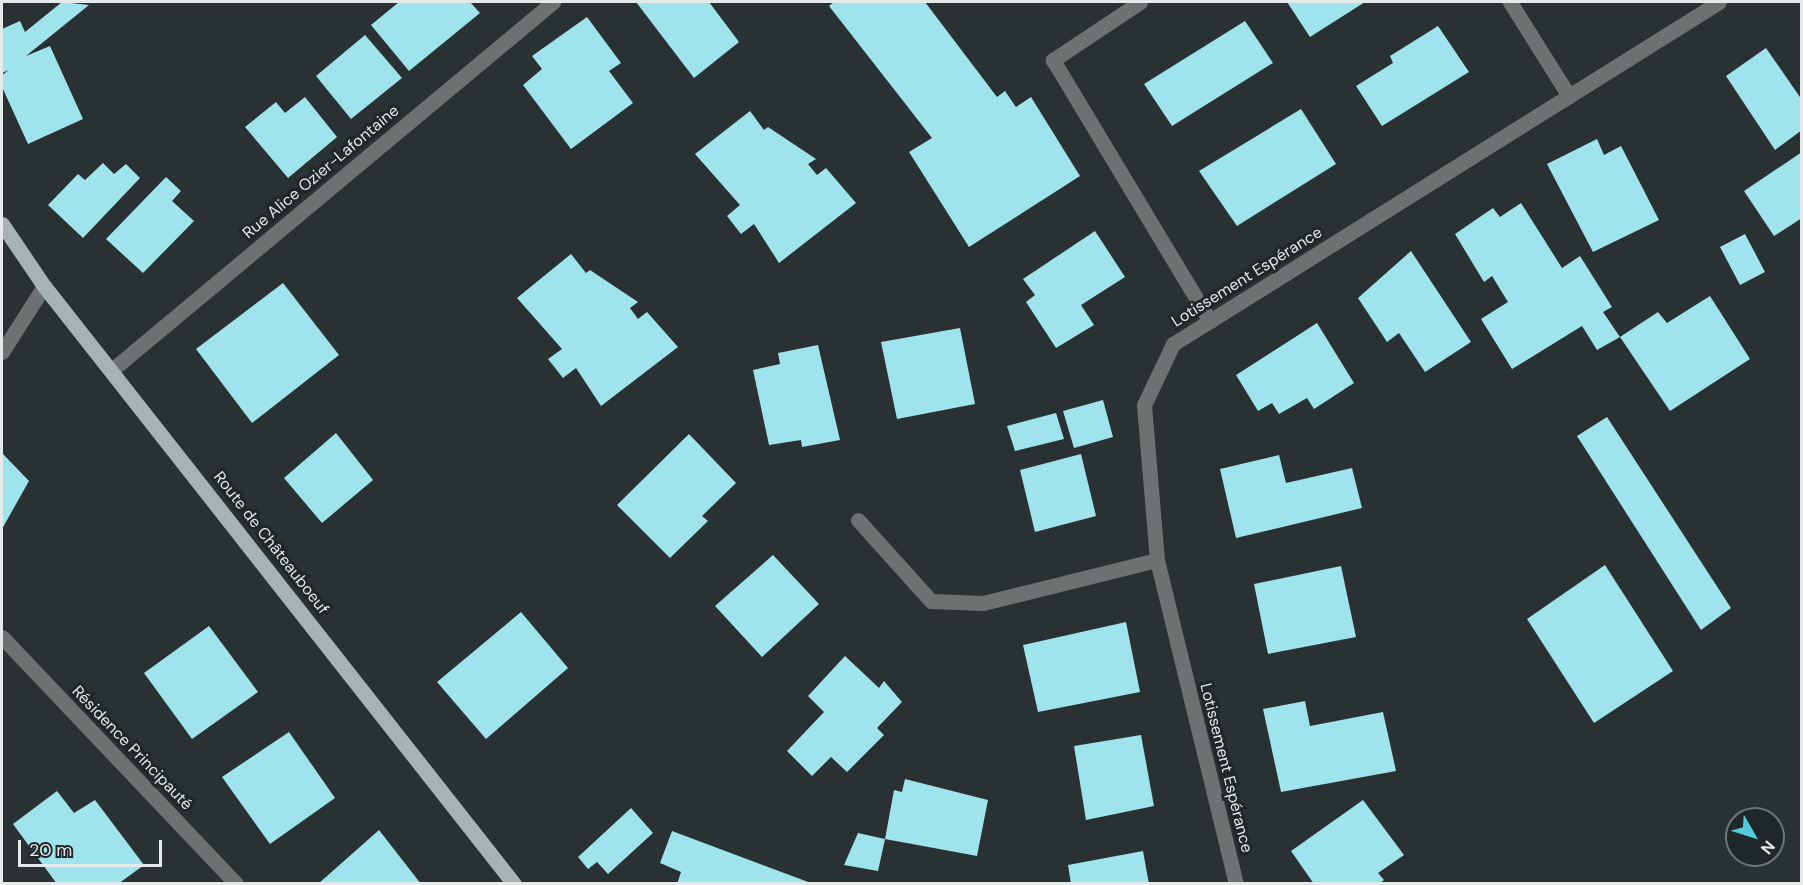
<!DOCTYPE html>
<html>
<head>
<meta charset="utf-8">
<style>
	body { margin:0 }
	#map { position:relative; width:1803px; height:885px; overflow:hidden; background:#293132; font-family:"DM Sans",sans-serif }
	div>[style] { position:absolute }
	.building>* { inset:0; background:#9fe4ed }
	.minor>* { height:15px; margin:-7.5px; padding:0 7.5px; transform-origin:7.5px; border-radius:7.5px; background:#6c7171 }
	.major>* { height:15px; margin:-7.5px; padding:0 7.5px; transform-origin:7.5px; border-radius:7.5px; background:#a9b2b3 }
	span { translate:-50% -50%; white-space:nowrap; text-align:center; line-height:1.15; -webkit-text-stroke:6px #1f2728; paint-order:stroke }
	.street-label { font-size:16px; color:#e4e9ea }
	.frame { position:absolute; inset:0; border:3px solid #e4e9ea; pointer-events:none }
	.north { position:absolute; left:1725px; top:807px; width:60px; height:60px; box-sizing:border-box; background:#1f2728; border:2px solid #6e7576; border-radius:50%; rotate:129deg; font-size:16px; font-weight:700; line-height:24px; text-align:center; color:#e4e9ea }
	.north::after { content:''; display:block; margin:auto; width:21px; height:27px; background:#53cbda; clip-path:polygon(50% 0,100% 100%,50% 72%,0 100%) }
	.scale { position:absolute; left:18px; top:840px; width:144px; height:27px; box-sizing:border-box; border:3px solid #e4e9ea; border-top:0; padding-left:8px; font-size:18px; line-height:21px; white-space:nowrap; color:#e4e9ea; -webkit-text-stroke:4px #1f2728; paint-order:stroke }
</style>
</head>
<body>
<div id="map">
	<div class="building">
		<i style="clip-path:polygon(62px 2px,89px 5px,26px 56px,50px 46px,83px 119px,28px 144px,2px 87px,2px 75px,9px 70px,2px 73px,2px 29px,20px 21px,25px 32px)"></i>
		<i style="clip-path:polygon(399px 2px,470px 2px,480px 13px,409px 71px,371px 25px)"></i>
		<i style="clip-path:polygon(636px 2px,709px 2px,739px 42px,694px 78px)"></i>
		<i style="clip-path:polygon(834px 2px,925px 2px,997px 97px,1005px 91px,1016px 107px,1031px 97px,1080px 176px,969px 247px,909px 152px,932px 138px,829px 6px)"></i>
		<i style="clip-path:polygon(1287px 2px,1365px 2px,1310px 37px)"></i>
		<i style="clip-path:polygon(587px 17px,621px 63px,609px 71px,633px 103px,571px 149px,523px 85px,542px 69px,532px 56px)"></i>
		<i style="clip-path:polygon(1245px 21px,1273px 63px,1172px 126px,1144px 84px)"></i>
		<i style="clip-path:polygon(1438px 26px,1469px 72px,1382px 126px,1356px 86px,1393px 63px,1390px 56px)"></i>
		<i style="clip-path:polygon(365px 35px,402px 78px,351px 119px,316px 76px)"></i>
		<i style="clip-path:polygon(1766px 48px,1802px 100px,1802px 130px,1775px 150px,1726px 76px)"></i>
		<i style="clip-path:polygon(305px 97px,337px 137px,288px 178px,245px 127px,276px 102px,285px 113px)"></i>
		<i style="clip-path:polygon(1301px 109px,1336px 164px,1237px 226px,1199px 171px)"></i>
		<i style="clip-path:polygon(750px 111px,764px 130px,768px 127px,816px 159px,808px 164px,817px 175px,826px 168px,856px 203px,779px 263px,754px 224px,741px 234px,727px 216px,740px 205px,695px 154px)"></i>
		<i style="clip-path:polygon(1597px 139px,1604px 155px,1621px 146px,1659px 220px,1593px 252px,1547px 164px)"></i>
		<i style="clip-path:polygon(1802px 152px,1802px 218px,1774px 236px,1744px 191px)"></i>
		<i style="clip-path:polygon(103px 163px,114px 174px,126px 164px,140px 178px,83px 238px,48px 205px,78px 174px,85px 180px)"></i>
		<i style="clip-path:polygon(166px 177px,181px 191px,172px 201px,194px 221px,143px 273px,106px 239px)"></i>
		<i style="clip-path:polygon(1521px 203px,1562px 268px,1580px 256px,1612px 307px,1603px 312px,1620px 337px,1597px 350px,1582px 326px,1512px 369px,1481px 319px,1508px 302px,1492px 276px,1484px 282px,1455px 234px,1493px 208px,1500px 217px)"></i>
		<i style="clip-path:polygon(1095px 231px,1125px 277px,1081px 305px,1094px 325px,1056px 348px,1026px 302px,1035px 295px,1023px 279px)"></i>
		<i style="clip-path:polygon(1745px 234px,1765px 272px,1740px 285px,1720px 247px)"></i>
		<i style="clip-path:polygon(1411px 251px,1471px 342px,1425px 372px,1399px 333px,1387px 342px,1358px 298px)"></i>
		<i style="clip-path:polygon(571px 254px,586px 273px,590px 270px,638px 302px,630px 308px,638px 319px,647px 312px,678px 347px,601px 406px,576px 368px,563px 378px,548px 359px,562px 349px,517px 298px)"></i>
		<i style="clip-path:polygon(283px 283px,339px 355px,252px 423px,196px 349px)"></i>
		<i style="clip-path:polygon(1710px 296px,1750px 359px,1670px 411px,1620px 337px,1658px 312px,1667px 323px)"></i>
		<i style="clip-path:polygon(1317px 323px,1354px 383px,1314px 409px,1307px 398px,1279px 414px,1272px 403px,1258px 411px,1236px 375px)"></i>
		<i style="clip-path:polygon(960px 328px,975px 404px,897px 419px,881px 342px)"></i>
		<i style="clip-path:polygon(818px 345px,840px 440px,802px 447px,801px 440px,769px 445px,753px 370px,780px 364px,778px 353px)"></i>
		<i style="clip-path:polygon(1103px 400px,1113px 437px,1074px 448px,1063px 411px)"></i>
		<i style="clip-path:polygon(1056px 413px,1064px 439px,1015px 451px,1007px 426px)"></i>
		<i style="clip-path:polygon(1607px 417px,1731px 608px,1701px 630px,1577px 436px)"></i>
		<i style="clip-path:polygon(336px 433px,373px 480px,322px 523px,284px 478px)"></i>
		<i style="clip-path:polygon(689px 434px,736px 483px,702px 516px,708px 521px,670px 558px,617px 505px)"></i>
		<i style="clip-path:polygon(2px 453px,29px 481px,2px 529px)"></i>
		<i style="clip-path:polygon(1081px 454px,1096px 516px,1035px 532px,1020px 470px)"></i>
		<i style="clip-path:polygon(1279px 455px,1286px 483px,1352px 468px,1362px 508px,1236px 538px,1220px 469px)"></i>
		<i style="clip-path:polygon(773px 555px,819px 604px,762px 657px,715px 606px)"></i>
		<i style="clip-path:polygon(1605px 565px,1673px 671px,1594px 723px,1527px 619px)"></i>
		<i style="clip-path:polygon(1341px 566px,1356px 637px,1268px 654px,1254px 584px)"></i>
		<i style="clip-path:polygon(521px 612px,568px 668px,486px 739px,437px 682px)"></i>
		<i style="clip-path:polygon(1126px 622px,1140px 692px,1038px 712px,1023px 645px)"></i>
		<i style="clip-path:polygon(209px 626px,258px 692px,192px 739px,144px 673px)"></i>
		<i style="clip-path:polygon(845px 656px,879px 688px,884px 681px,902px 702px,877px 728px,884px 735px,847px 772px,831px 757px,812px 776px,787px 751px,824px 712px,808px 696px)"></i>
		<i style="clip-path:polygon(1305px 701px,1310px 726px,1383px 712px,1396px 771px,1281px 792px,1263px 709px)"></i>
		<i style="clip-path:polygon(289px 732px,335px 798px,270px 844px,222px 777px)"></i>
		<i style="clip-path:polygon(1141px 735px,1154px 806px,1086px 820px,1074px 746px)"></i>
		<i style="clip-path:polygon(905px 779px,988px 800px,977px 856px,885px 839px,894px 790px,902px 792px)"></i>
		<i style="clip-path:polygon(57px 791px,74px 813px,95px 800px,144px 865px,118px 884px,57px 884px,13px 824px)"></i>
		<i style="clip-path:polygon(1363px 800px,1404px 855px,1378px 873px,1384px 880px,1379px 884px,1314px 884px,1291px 851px)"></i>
		<i style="clip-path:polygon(631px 808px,653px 833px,608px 874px,597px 862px,588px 869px,578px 857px)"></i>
		<i style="clip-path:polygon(379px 830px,421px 884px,318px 884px)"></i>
		<i style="clip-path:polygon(672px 831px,811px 883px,811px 884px,677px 884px,681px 872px,660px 863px)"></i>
		<i style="clip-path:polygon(858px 833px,885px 839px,878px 871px,844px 865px)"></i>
		<i style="clip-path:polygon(1143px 851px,1149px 884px,1071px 884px,1068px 865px)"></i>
	</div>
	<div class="minor">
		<i style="left:1140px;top:2px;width:105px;rotate:146.3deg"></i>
		<i style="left:1053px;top:60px;width:305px;rotate:59deg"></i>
		<i style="left:1510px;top:2px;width:111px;rotate:57.9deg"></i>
		<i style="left:2px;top:352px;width:78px;rotate:-57.5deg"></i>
		<i style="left:113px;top:369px;width:573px;rotate:-39.83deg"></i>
		<i style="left:858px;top:520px;width:109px;rotate:48deg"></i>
		<i style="left:931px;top:601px;width:52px;rotate:2.2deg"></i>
		<i style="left:983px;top:603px;width:179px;rotate:-13.9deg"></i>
		<i style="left:2px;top:637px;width:340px;rotate:46.5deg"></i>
		<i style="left:1236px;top:884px;width:333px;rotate:-103.7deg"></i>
		<i style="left:1157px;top:560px;width:156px;rotate:-94.8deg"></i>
		<i style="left:1144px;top:405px;width:68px;rotate:-64.6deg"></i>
		<i style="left:1173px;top:344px;width:644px;rotate:-32.06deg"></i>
	</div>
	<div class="major">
		<i style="left:2px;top:224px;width:75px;rotate:55.9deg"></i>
		<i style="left:44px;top:286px;width:761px;rotate:51.83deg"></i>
	</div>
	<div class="street-label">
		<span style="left:321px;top:172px;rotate:-40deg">Rue Alice Ozier-Lafontaine</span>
		<span style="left:1247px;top:277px;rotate:-32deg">Lotissement Espérance</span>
		<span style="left:271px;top:543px;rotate:52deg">Route de Châteauboeuf</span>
		<span style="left:132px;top:748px;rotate:46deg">Résidence Principauté</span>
		<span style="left:1226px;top:768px;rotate:76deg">Lotissement Espérance</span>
	</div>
	<div class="frame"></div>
	<div class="north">N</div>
	<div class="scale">20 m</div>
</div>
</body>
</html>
